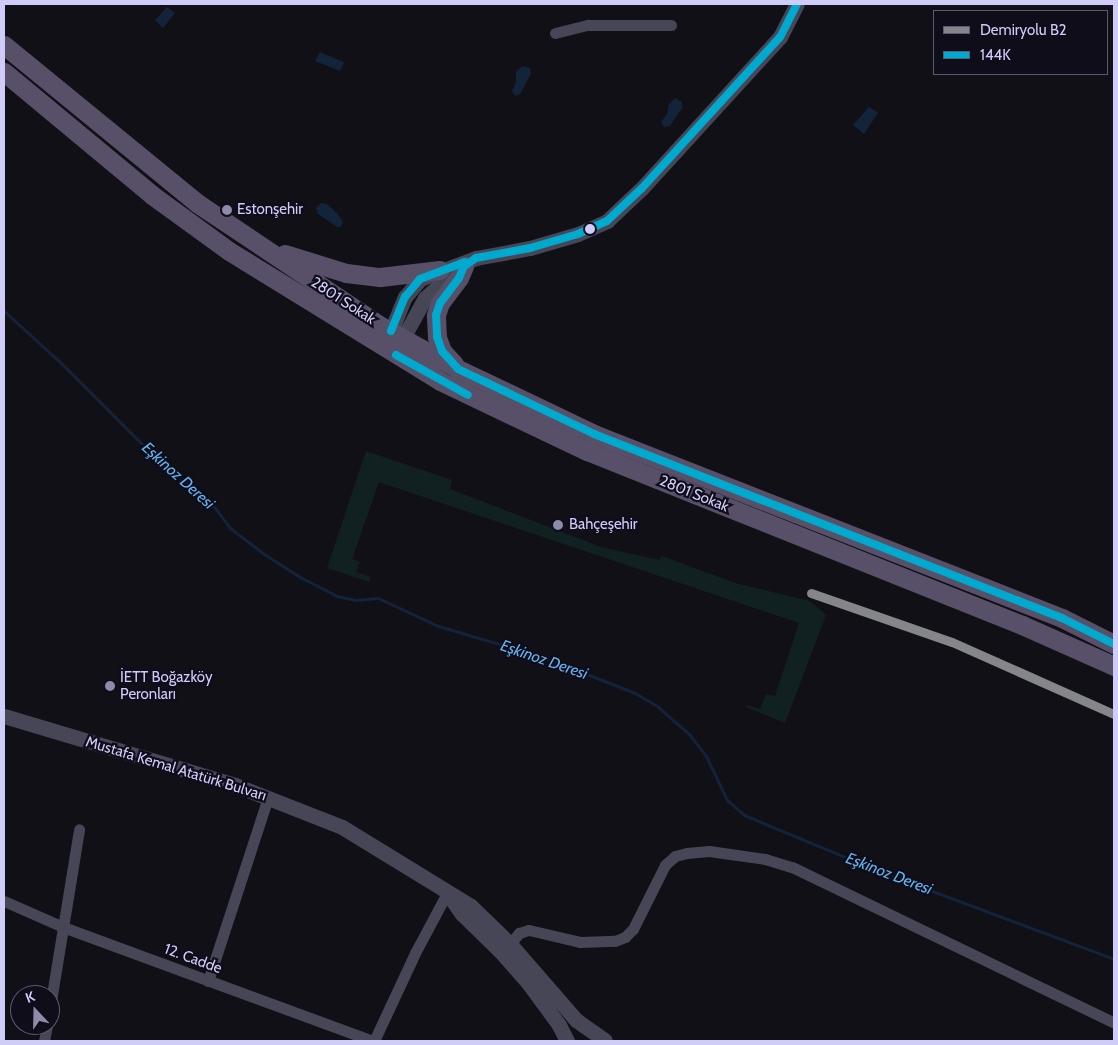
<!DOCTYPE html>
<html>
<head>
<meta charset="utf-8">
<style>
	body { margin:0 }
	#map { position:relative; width:1118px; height:1045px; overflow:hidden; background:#111017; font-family:Cabin,sans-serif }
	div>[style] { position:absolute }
	.green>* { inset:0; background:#112121 }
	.water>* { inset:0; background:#12233a }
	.stream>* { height:3px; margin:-1.5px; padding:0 1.5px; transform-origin:1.5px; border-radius:1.5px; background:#12233a }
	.minor>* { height:11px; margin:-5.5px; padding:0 5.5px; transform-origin:5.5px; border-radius:5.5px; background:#464657 }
	.tertiary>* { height:15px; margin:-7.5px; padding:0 7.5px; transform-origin:7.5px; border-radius:7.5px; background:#464657 }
	.primary>* { height:19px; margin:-9.5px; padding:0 9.5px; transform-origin:9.5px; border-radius:9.5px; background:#585068 }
	.bus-1>* { height:8px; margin:-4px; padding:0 4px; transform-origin:4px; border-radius:4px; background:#00a9ce }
	.rail-1>* { height:9px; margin:-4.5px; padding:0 4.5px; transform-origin:4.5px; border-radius:4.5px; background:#85868a }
	.dots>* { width:14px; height:14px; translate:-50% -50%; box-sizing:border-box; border:2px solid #0f0d1a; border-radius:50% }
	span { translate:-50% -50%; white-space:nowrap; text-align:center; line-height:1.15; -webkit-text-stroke:4.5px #0f0d1a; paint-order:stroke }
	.poi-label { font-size:15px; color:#d0ccf9 }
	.left { translate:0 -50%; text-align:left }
	.street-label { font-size:15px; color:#d0ccf9 }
	.water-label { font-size:16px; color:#65b3ee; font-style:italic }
	.frame { position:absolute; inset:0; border:5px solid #d0ccf9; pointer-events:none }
	.legend { position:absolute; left:933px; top:10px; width:175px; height:65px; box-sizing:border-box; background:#0f0d1a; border:1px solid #5c5973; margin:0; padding:6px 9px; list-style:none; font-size:15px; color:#d0ccf9 }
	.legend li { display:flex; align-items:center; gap:10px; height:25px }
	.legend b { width:25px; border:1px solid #5c5973 }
	.north { position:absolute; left:10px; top:985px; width:50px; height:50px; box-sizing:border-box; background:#0f0d1a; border:1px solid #5c5973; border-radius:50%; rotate:339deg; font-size:14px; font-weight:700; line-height:20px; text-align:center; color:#d0ccf9 }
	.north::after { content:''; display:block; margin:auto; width:18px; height:22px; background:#8d8aaa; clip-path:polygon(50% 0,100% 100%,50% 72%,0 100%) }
</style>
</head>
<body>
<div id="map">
	<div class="green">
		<i style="clip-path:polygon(366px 451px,452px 480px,450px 489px,601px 547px,659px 560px,662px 556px,735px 583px,810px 601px,826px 615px,785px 723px,746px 707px,747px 705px,760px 709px,766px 694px,775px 696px,799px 623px,379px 482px,352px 559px,360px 562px,356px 572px,371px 577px,369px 582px,327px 568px)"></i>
	</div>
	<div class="water">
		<i style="clip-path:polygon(167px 7px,175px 13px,163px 28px,155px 20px)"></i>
		<i style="clip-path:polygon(320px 52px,344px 62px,340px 71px,315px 61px)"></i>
		<i style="clip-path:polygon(522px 66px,530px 68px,531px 74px,520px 94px,515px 96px,512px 91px,516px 82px,516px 72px)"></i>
		<i style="clip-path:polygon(675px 98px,682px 102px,682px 108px,670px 126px,664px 127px,661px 122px,667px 114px,669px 104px)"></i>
		<i style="clip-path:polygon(869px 107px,878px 113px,864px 134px,853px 125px)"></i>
		<i style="clip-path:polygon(321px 203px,327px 204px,337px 213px,343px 222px,341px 227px,337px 227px,318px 214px,316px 208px)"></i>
	</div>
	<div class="stream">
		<i style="left:4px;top:311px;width:74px;rotate:42.3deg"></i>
		<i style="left:59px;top:361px;width:153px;rotate:45deg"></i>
		<i style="left:167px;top:469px;width:52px;rotate:36.4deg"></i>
		<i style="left:209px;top:500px;width:35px;rotate:53deg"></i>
		<i style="left:230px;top:528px;width:43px;rotate:37.4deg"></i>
		<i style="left:264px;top:554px;width:43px;rotate:32.6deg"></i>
		<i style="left:300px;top:577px;width:42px;rotate:27.2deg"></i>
		<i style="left:337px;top:596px;width:19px;rotate:12deg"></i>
		<i style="left:356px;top:600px;width:22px;rotate:-5deg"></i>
		<i style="left:378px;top:598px;width:66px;rotate:25deg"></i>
		<i style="left:438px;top:626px;width:109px;rotate:16.4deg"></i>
		<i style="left:543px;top:657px;width:97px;rotate:21.3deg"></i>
		<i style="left:633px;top:692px;width:28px;rotate:30deg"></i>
		<i style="left:657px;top:706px;width:43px;rotate:41.2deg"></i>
		<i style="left:689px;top:734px;width:28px;rotate:52deg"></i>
		<i style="left:706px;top:756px;width:49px;rotate:64.5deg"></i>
		<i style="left:727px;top:800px;width:23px;rotate:41deg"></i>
		<i style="left:744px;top:815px;width:143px;rotate:22.6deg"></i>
		<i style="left:876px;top:870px;width:254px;rotate:20.5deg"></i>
	</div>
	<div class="minor">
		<i style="left:555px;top:33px;width:34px;rotate:-14deg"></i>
		<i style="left:588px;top:25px;width:83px"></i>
		<i style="left:4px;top:901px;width:64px;rotate:23.8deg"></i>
		<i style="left:63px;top:927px;width:330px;rotate:20.2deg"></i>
		<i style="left:506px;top:949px;width:21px;rotate:-51deg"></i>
		<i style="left:519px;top:933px;width:10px;rotate:-17deg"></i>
		<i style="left:529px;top:930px;width:52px;rotate:13.2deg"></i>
		<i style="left:580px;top:942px;width:35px;rotate:-2deg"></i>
		<i style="left:615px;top:941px;width:11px;rotate:-22deg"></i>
		<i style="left:625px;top:937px;width:11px;rotate:-45deg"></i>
		<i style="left:633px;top:929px;width:72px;rotate:-63.4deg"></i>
		<i style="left:665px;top:865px;width:13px;rotate:-42deg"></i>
		<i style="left:675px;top:856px;width:12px;rotate:-14deg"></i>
		<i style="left:687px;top:853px;width:22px;rotate:-5deg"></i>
		<i style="left:709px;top:851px;width:57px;rotate:8.1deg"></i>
		<i style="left:765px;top:859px;width:28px;rotate:17deg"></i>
		<i style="left:792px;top:867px;width:358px;rotate:25.8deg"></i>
		<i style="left:208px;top:981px;width:194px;rotate:-71.9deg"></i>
		<i style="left:50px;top:1007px;width:180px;rotate:-80.7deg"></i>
		<i style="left:44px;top:1041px;width:16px;rotate:-79deg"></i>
		<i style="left:374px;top:1041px;width:97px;rotate:-65deg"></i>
		<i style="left:415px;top:953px;width:68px;rotate:-61.9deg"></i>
	</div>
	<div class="tertiary">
		<i style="left:391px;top:331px;width:37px;rotate:-68deg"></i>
		<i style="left:405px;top:297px;width:23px;rotate:-50deg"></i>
		<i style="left:420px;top:279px;width:60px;rotate:-20.6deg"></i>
		<i style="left:476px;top:258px;width:55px;rotate:-10.5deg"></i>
		<i style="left:530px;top:248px;width:50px;rotate:-16.3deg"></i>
		<i style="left:578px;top:234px;width:32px;rotate:-24deg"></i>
		<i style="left:607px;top:221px;width:48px;rotate:-43.3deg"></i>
		<i style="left:642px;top:188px;width:205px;rotate:-47.6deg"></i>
		<i style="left:780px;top:37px;width:37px;rotate:-63deg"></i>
		<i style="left:403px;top:338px;width:46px;rotate:-61.2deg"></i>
		<i style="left:425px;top:298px;width:43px;rotate:-41.2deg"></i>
		<i style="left:4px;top:716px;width:241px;rotate:16.6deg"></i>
		<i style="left:235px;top:785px;width:115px;rotate:21.4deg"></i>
		<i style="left:342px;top:827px;width:151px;rotate:31.5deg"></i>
		<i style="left:471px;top:906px;width:54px;rotate:44.3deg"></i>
		<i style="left:510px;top:944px;width:101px;rotate:49deg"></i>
		<i style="left:576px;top:1020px;width:35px;rotate:35deg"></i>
		<i style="left:450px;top:897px;width:21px;rotate:55deg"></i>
		<i style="left:462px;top:914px;width:56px;rotate:44.3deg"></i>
		<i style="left:502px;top:953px;width:41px;rotate:48.9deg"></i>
		<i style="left:529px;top:984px;width:51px;rotate:53.8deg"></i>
		<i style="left:559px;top:1025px;width:18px;rotate:63deg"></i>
	</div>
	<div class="primary">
		<i style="left:4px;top:45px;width:249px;rotate:39.3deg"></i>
		<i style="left:197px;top:203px;width:219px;rotate:33.8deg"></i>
		<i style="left:379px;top:325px;width:90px;rotate:29.1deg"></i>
		<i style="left:458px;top:369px;width:151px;rotate:25.5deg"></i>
		<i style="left:594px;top:434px;width:503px;rotate:21.46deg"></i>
		<i style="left:1062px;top:618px;width:58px;rotate:26.6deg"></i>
		<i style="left:4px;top:72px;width:192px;rotate:39.7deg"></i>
		<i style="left:152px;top:195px;width:95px;rotate:36deg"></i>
		<i style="left:229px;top:251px;width:248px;rotate:31.6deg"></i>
		<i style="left:440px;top:381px;width:163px;rotate:25.5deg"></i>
		<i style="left:587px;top:451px;width:469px;rotate:21.8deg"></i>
		<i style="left:1022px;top:625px;width:101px;rotate:24deg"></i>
		<i style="left:285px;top:254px;width:64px;rotate:17.3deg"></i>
		<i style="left:346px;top:273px;width:34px;rotate:7deg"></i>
		<i style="left:380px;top:277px;width:60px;rotate:-6.7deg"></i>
		<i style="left:454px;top:364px;width:18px;rotate:-133deg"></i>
		<i style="left:442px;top:351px;width:15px;rotate:-110deg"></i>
		<i style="left:437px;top:337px;width:22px;rotate:-93deg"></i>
		<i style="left:436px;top:315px;width:13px;rotate:-72deg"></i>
		<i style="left:440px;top:303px;width:31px;rotate:-53deg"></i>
		<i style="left:459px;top:278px;width:13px;rotate:-67deg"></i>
	</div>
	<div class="bus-1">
		<i style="left:797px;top:4px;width:37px;rotate:117deg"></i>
		<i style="left:780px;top:37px;width:205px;rotate:132.4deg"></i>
		<i style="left:642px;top:188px;width:48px;rotate:136.7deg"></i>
		<i style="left:607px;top:221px;width:32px;rotate:156deg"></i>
		<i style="left:578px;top:234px;width:50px;rotate:163.7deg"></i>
		<i style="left:530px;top:248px;width:55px;rotate:169.5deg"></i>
		<i style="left:476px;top:258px;width:14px;rotate:146deg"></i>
		<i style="left:464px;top:266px;width:13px;rotate:113deg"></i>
		<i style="left:459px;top:278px;width:31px;rotate:127deg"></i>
		<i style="left:440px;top:303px;width:13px;rotate:108deg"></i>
		<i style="left:436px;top:315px;width:22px;rotate:87deg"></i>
		<i style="left:437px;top:337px;width:15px;rotate:70deg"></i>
		<i style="left:442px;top:351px;width:24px;rotate:48deg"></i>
		<i style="left:458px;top:369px;width:151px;rotate:25.5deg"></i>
		<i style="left:594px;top:434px;width:503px;rotate:21.46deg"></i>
		<i style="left:1062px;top:618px;width:58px;rotate:26.6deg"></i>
		<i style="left:391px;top:331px;width:37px;rotate:-68deg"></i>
		<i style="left:405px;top:297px;width:23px;rotate:-50deg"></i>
		<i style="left:420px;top:279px;width:48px;rotate:-20.7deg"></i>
		<i style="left:396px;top:355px;width:82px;rotate:29.1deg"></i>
	</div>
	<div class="rail-1">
		<i style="left:811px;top:593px;width:149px;rotate:19.2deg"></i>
		<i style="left:952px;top:642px;width:177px;rotate:24deg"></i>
	</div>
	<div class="dots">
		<i style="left:227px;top:210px;background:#8d8aaa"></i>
		<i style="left:590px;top:229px;background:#d0ccf9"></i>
		<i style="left:558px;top:525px;background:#8d8aaa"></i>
		<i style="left:110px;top:686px;background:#8d8aaa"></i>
	</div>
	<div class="poi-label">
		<span class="left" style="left:237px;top:210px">Estonşehir</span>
		<span class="left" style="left:569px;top:525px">Bahçeşehir</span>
		<span class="left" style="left:120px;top:686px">İETT Boğazköy<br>Peronları</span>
	</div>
	<div class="street-label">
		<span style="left:343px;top:301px;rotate:33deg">2801 Sokak</span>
		<span style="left:694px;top:494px;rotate:22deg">2801 Sokak</span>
		<span style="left:176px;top:769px;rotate:17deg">Mustafa Kemal Atatürk Bulvarı</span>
		<span style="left:193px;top:959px;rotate:20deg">12. Cadde</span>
	</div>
	<div class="water-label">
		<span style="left:178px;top:476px;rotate:42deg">Eşkinoz Deresi</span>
		<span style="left:544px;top:660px;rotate:19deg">Eşkinoz Deresi</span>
		<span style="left:889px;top:874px;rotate:21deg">Eşkinoz Deresi</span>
	</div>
	<div class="frame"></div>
	<ul class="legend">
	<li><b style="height:6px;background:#85868a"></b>Demiryolu B2</li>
	<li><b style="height:6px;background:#00a9ce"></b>144K</li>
	</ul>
	<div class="north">K</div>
</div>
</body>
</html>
